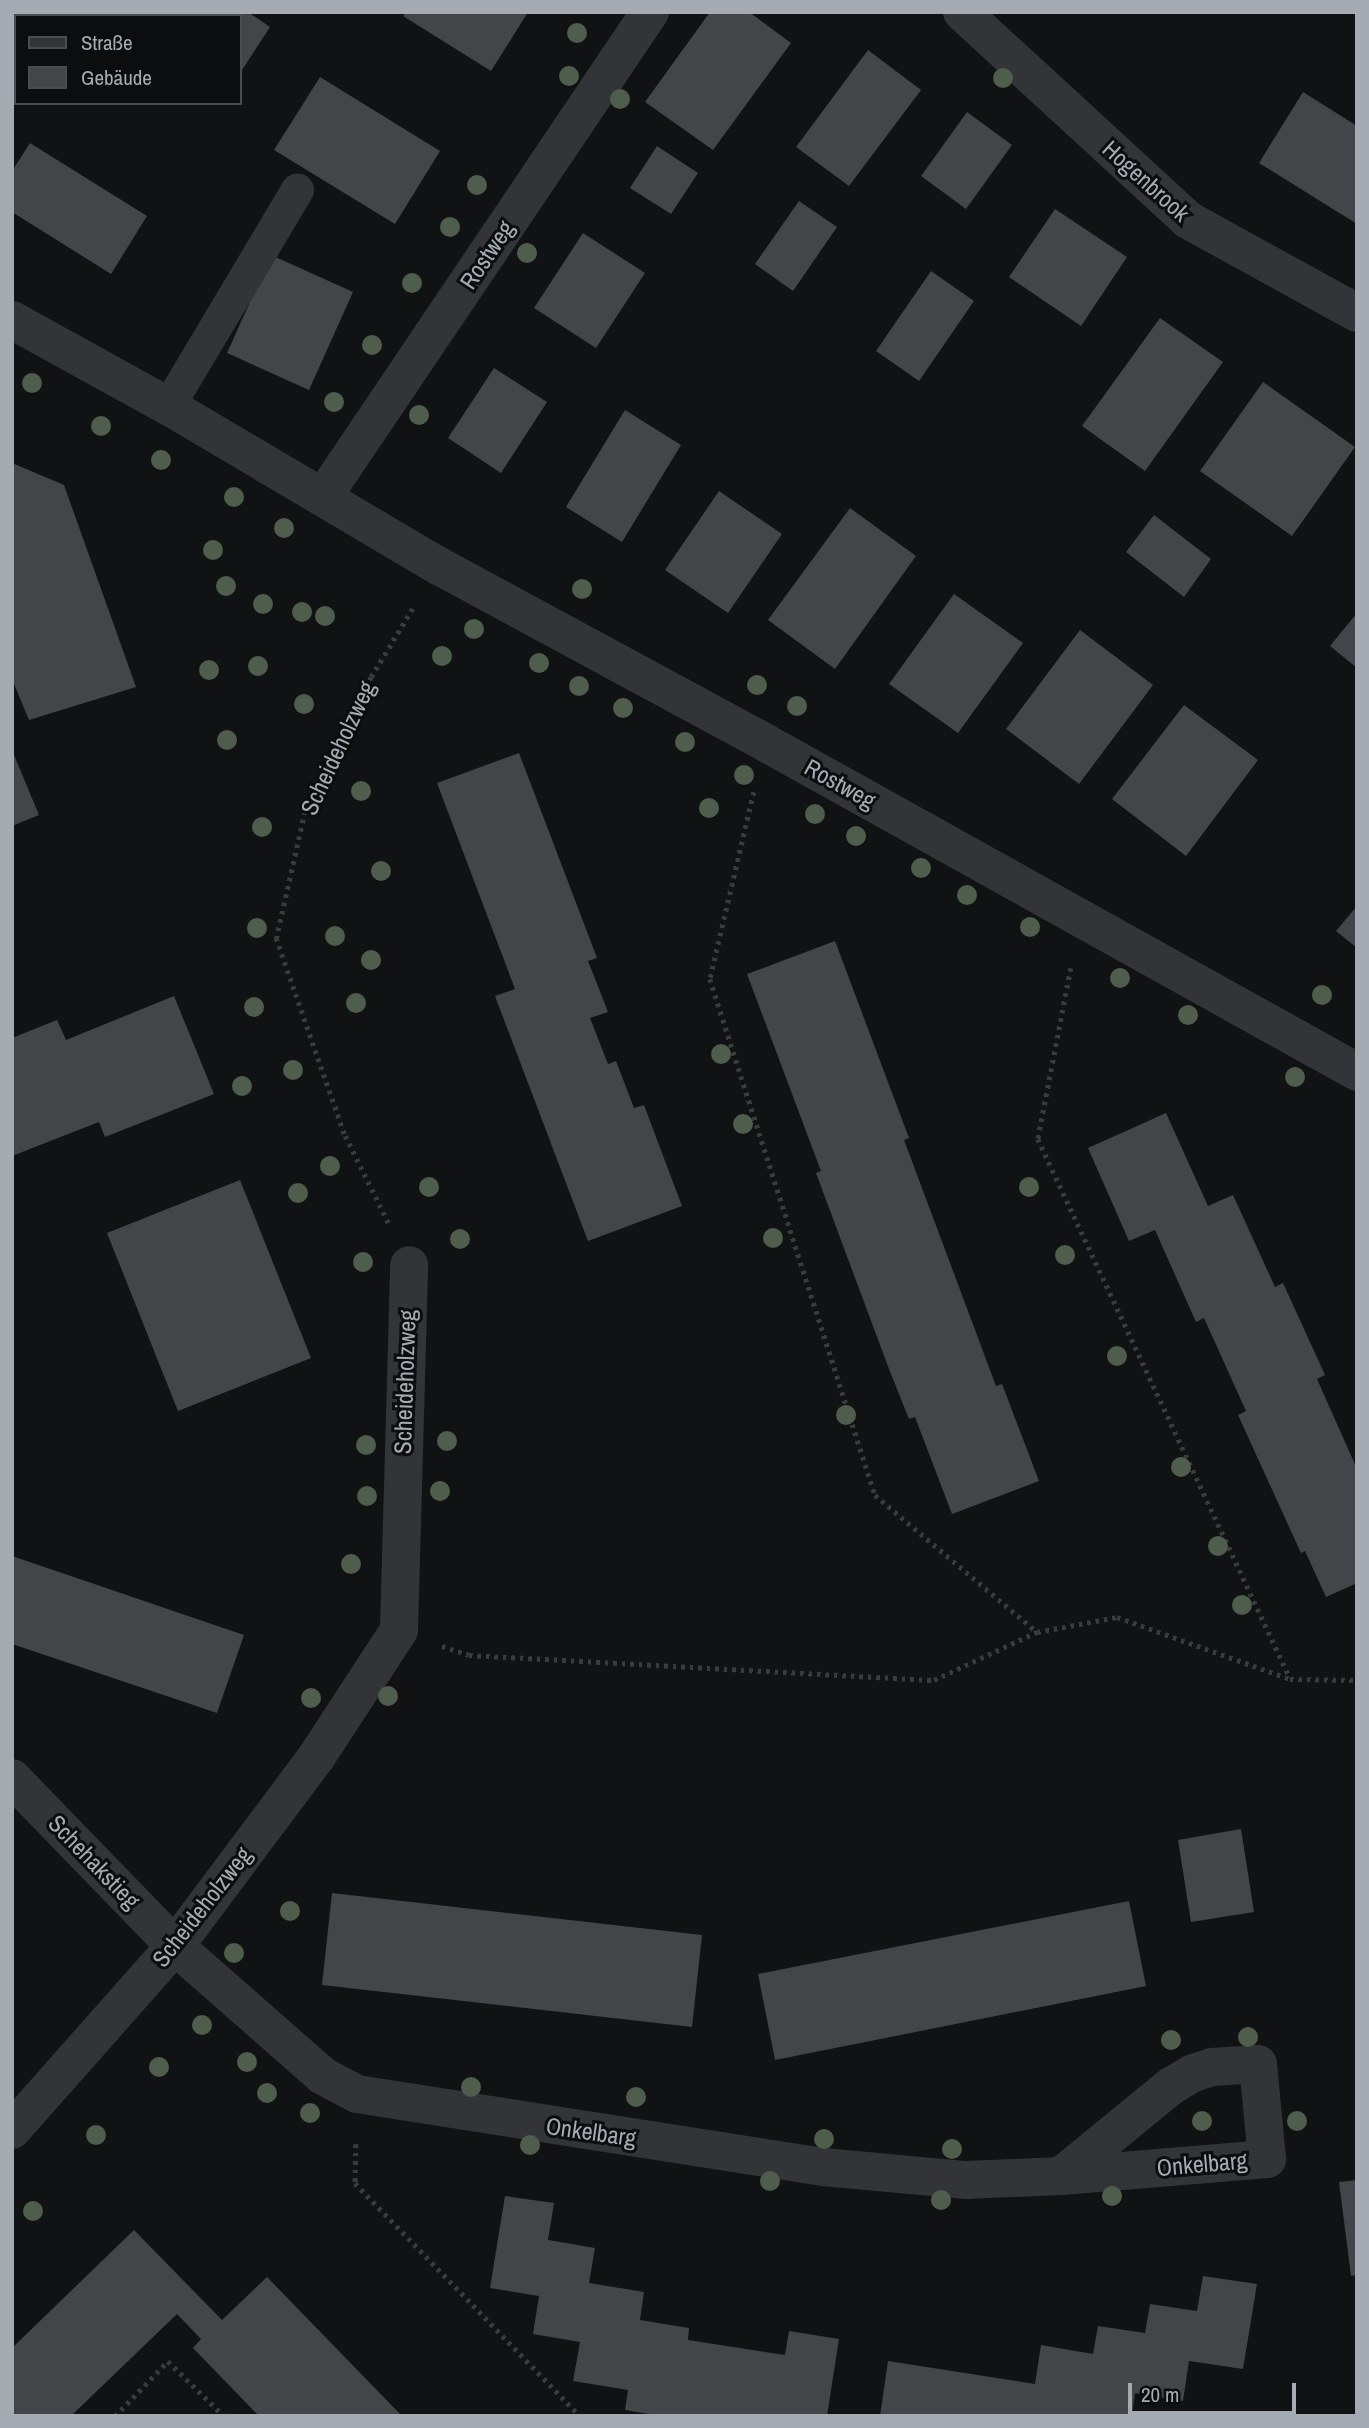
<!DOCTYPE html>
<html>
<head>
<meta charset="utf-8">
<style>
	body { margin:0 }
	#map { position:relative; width:1369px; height:2428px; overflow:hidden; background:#111213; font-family:"Archivo Narrow",sans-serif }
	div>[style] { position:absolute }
	.building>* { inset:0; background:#434548 }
	.path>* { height:4.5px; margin-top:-2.25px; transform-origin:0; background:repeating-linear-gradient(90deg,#393b3e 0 3.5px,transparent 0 8.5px) }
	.service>* { height:33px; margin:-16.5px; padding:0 16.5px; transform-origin:16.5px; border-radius:16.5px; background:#333437 }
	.minor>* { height:38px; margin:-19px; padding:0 19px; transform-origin:19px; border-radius:19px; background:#333437 }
	.trees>* { width:20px; height:20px; margin:-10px; border-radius:50%; background:#4f5d4d }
	span { translate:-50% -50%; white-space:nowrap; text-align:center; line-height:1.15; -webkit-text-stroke:6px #0c0d0e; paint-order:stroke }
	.street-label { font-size:24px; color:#a4abb2 }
	.frame { position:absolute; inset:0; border:14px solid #a4abb2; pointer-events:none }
	.legend { position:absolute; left:14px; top:14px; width:228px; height:91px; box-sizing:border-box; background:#0c0d0e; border:2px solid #494c50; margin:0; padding:9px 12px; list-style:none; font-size:21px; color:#a4abb2 }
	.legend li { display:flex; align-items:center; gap:14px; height:35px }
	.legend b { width:35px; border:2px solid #494c50 }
	.scale { position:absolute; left:1128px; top:2383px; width:168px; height:32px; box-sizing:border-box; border:4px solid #a4abb2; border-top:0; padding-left:9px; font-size:21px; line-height:24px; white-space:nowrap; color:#a4abb2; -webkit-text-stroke:5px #0c0d0e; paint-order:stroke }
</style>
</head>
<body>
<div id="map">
	<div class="building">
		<i style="clip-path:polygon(108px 12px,248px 12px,270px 27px,240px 73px,240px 16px,106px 16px)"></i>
		<i style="clip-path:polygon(406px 12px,528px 12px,491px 71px,403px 16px)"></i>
		<i style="clip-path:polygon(710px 12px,749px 12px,791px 43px,713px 150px,645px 102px)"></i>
		<i style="clip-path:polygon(868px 50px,921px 90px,849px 186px,796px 147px)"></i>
		<i style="clip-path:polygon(320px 77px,440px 151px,395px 224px,274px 150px)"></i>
		<i style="clip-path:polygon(1303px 92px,1357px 126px,1357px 224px,1259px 163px)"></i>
		<i style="clip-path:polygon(967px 112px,1012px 145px,966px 209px,921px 176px)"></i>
		<i style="clip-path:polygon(30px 143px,147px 216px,111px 274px,12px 212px,12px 171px)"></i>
		<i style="clip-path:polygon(657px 146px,698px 173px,671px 214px,630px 188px)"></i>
		<i style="clip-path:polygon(799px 201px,837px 227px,793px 291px,755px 264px)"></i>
		<i style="clip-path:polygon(1055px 209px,1127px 257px,1081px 326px,1009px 277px)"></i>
		<i style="clip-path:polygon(583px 233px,645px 273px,596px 348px,534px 308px)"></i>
		<i style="clip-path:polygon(271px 255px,353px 292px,309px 390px,227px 353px)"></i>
		<i style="clip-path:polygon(931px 271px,974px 301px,919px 381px,876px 351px)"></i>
		<i style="clip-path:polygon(1160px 318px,1223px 362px,1145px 471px,1082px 426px)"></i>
		<i style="clip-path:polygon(494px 368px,547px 402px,501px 473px,448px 438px)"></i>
		<i style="clip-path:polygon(1263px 382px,1355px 447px,1292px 536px,1200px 471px)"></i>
		<i style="clip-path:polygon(625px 410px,681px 445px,622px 542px,566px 507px)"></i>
		<i style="clip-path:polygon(12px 463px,64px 485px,136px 687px,29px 720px,12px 679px)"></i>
		<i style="clip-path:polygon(719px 491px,782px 534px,728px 613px,665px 570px)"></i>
		<i style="clip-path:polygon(850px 508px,916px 556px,835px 669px,768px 620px)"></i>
		<i style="clip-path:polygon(1154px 515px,1211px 559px,1184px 597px,1126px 552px)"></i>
		<i style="clip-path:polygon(954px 594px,1023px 643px,958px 733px,889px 684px)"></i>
		<i style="clip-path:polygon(1357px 613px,1357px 668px,1330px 646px)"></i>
		<i style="clip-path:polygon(1080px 630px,1153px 685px,1079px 784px,1006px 729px)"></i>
		<i style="clip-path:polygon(1184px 705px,1258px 760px,1186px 856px,1112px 799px)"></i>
		<i style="clip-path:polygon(12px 750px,39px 815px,12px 826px)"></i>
		<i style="clip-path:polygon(519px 753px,597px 958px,588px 961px,608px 1012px,590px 1018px,608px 1064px,616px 1061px,634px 1108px,644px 1105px,682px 1206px,588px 1241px,495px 996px,515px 989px,437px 783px)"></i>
		<i style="clip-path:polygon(1357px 906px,1357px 948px,1336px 931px)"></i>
		<i style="clip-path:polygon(835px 941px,909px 1138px,904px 1140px,996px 1386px,1002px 1384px,1039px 1481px,952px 1514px,915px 1417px,909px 1419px,889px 1369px,816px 1173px,821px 1171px,747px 974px)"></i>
		<i style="clip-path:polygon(174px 996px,214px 1094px,105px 1137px,99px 1122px,12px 1156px,12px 1038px,57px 1020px,66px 1040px)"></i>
		<i style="clip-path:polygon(1166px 1113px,1208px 1206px,1233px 1195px,1275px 1287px,1283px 1283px,1325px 1375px,1317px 1379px,1357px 1469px,1357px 1583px,1326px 1597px,1305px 1551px,1301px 1553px,1238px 1415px,1246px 1411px,1204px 1318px,1196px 1322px,1155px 1230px,1129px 1241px,1088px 1148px)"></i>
		<i style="clip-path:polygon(240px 1180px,311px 1358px,178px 1411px,107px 1233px)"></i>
		<i style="clip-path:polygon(12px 1556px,244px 1635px,217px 1713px,12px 1644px)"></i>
		<i style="clip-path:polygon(1241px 1829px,1254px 1912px,1191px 1922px,1178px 1840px)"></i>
		<i style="clip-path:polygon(332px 1893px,702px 1935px,692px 2027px,322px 1985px)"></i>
		<i style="clip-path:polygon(1129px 1901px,1146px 1986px,775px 2060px,758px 1974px)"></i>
		<i style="clip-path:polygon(1357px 2180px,1357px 2275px,1351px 2276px,1339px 2182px)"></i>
		<i style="clip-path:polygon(505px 2196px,554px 2203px,548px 2240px,595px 2248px,589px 2283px,644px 2292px,640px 2320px,689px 2328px,688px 2340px,785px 2355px,789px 2331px,839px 2339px,827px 2416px,661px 2416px,625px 2410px,628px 2390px,573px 2381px,580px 2342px,533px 2334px,539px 2296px,490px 2288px)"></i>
		<i style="clip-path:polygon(134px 2230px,222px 2320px,267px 2277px,402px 2416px,259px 2416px,193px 2348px,201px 2339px,177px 2314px,71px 2416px,12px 2416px,12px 2348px)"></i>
		<i style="clip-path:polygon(1203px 2276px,1257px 2284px,1243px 2369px,1189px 2361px,1183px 2401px,1135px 2393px,1132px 2416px,880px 2416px,888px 2361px,1035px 2384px,1041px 2345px,1093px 2354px,1098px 2326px,1145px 2333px,1150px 2304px,1197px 2311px)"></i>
	</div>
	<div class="path">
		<i style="left:754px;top:792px;width:192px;rotate:103.2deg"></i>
		<i style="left:710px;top:979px;width:542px;rotate:72.27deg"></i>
		<i style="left:875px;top:1495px;width:212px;rotate:40.2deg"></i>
		<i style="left:1071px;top:968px;width:174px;rotate:100.9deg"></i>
		<i style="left:1038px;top:1139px;width:595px;rotate:64.94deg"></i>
		<i style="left:388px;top:1223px;width:99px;rotate:-116.3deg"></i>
		<i style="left:344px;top:1134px;width:207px;rotate:-109.2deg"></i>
		<i style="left:276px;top:939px;width:141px;rotate:-77.3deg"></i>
		<i style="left:307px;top:801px;width:140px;rotate:-62.7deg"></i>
		<i style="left:371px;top:677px;width:83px;rotate:-58.8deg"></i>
		<i style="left:442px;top:1646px;width:28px;rotate:18deg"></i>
		<i style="left:469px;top:1655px;width:466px;rotate:3.1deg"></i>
		<i style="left:934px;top:1680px;width:114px;rotate:-25deg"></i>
		<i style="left:1037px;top:1632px;width:81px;rotate:-10.6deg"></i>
		<i style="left:1117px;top:1617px;width:184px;rotate:19.7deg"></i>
		<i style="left:1290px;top:1679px;width:67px;rotate:0.9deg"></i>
		<i style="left:356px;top:2144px;width:39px;rotate:91deg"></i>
		<i style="left:355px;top:2183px;width:324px;rotate:46deg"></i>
		<i style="left:115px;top:2416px;width:76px;rotate:-46.1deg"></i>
		<i style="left:168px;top:2361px;width:78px;rotate:44.5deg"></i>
	</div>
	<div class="service">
		<i style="left:168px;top:406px;width:252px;rotate:-59.2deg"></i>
	</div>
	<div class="minor">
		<i style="left:962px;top:12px;width:307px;rotate:42.6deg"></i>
		<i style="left:1188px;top:220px;width:193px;rotate:28.8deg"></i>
		<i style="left:12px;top:320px;width:178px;rotate:28.9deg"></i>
		<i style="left:168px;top:406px;width:315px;rotate:30.6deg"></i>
		<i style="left:439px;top:566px;width:372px;rotate:28.4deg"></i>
		<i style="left:766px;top:743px;width:676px;rotate:29.1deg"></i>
		<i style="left:323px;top:497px;width:585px;rotate:-56.01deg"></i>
		<i style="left:12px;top:1778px;width:234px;rotate:45.9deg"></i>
		<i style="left:175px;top:1946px;width:197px;rotate:41.3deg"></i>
		<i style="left:323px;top:2076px;width:38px;rotate:28deg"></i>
		<i style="left:357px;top:2094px;width:472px;rotate:8.9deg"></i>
		<i style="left:823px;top:2167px;width:144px;rotate:5.2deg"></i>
		<i style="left:966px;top:2180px;width:95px;rotate:-2.4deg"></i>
		<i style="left:1061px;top:2176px;width:207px;rotate:-4.7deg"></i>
		<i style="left:1267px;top:2159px;width:95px;rotate:-95.4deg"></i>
		<i style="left:1258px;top:2064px;width:46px;rotate:176.3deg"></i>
		<i style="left:1212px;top:2067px;width:20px;rotate:162deg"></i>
		<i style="left:1193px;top:2073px;width:26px;rotate:149deg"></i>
		<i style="left:1171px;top:2086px;width:142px;rotate:140.7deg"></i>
		<i style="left:12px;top:2130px;width:246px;rotate:-48.5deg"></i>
		<i style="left:175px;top:1946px;width:237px;rotate:-53.2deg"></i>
		<i style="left:317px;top:1756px;width:150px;rotate:-56.9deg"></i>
		<i style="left:399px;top:1630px;width:365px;rotate:-88.4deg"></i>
	</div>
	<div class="trees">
		<i style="left:577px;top:33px"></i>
		<i style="left:569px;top:76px"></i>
		<i style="left:1003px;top:78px"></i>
		<i style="left:620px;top:99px"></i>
		<i style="left:477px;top:185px"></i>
		<i style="left:450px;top:227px"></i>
		<i style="left:527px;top:253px"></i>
		<i style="left:412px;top:283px"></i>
		<i style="left:372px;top:345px"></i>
		<i style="left:32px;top:383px"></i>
		<i style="left:334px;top:402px"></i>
		<i style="left:419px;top:415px"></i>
		<i style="left:101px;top:426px"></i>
		<i style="left:161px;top:460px"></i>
		<i style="left:234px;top:497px"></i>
		<i style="left:284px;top:528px"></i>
		<i style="left:213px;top:550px"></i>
		<i style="left:226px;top:586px"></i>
		<i style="left:582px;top:589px"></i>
		<i style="left:263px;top:604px"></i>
		<i style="left:302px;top:612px"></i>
		<i style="left:325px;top:616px"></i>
		<i style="left:474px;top:629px"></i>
		<i style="left:442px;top:656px"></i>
		<i style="left:539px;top:663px"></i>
		<i style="left:258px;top:666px"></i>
		<i style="left:209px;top:670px"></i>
		<i style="left:757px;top:685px"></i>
		<i style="left:579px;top:686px"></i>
		<i style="left:304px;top:704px"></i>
		<i style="left:797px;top:706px"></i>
		<i style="left:623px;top:708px"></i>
		<i style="left:227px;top:740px"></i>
		<i style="left:685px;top:742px"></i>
		<i style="left:744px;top:775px"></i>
		<i style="left:361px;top:791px"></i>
		<i style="left:709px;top:808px"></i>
		<i style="left:815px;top:814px"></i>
		<i style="left:262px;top:827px"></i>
		<i style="left:856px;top:836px"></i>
		<i style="left:921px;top:868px"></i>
		<i style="left:381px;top:871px"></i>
		<i style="left:967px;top:895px"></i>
		<i style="left:1030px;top:927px"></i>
		<i style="left:257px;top:928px"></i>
		<i style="left:335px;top:936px"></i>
		<i style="left:371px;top:960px"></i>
		<i style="left:1120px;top:978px"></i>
		<i style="left:1322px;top:995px"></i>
		<i style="left:356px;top:1003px"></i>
		<i style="left:254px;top:1007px"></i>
		<i style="left:1188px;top:1015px"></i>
		<i style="left:721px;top:1054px"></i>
		<i style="left:293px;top:1070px"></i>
		<i style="left:1295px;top:1077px"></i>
		<i style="left:242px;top:1086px"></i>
		<i style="left:743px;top:1124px"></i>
		<i style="left:330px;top:1166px"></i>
		<i style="left:429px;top:1187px"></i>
		<i style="left:1029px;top:1187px"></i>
		<i style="left:298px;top:1193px"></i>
		<i style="left:773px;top:1238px"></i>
		<i style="left:460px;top:1239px"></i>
		<i style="left:1065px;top:1255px"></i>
		<i style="left:363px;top:1262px"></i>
		<i style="left:1117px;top:1356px"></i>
		<i style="left:846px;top:1415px"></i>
		<i style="left:447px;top:1441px"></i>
		<i style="left:366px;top:1445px"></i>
		<i style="left:1181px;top:1467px"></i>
		<i style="left:440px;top:1491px"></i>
		<i style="left:367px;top:1496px"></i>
		<i style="left:1218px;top:1546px"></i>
		<i style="left:351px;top:1564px"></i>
		<i style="left:1242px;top:1605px"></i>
		<i style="left:388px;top:1696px"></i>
		<i style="left:311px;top:1698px"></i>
		<i style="left:290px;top:1911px"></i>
		<i style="left:234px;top:1953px"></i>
		<i style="left:202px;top:2025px"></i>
		<i style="left:1248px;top:2037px"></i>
		<i style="left:1171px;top:2040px"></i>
		<i style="left:247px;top:2062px"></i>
		<i style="left:159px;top:2067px"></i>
		<i style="left:471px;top:2087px"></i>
		<i style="left:267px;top:2093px"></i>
		<i style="left:636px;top:2097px"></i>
		<i style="left:310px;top:2113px"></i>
		<i style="left:1202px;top:2121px"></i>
		<i style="left:1297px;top:2121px"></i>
		<i style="left:96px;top:2135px"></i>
		<i style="left:824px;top:2139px"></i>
		<i style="left:530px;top:2145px"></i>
		<i style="left:952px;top:2149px"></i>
		<i style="left:770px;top:2181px"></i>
		<i style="left:1112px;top:2196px"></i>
		<i style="left:941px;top:2200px"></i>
		<i style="left:33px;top:2211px"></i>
	</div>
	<div class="street-label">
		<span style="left:1146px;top:181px;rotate:42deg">Hogenbrook</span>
		<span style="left:487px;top:255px;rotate:-56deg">Rostweg</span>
		<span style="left:338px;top:748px;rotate:-65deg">Scheideholzweg</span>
		<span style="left:840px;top:784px;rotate:29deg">Rostweg</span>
		<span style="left:405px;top:1382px;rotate:-88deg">Scheideholzweg</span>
		<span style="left:94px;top:1862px;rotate:46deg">Schehakstieg</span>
		<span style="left:202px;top:1907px;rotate:-52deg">Scheideholzweg</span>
		<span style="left:591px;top:2132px;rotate:8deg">Onkelbarg</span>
		<span style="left:1202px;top:2164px;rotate:-5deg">Onkelbarg</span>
	</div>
	<div class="frame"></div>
	<ul class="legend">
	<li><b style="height:9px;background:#333437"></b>Straße</li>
	<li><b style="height:19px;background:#434548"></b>Gebäude</li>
	</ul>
	<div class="scale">20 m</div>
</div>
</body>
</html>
